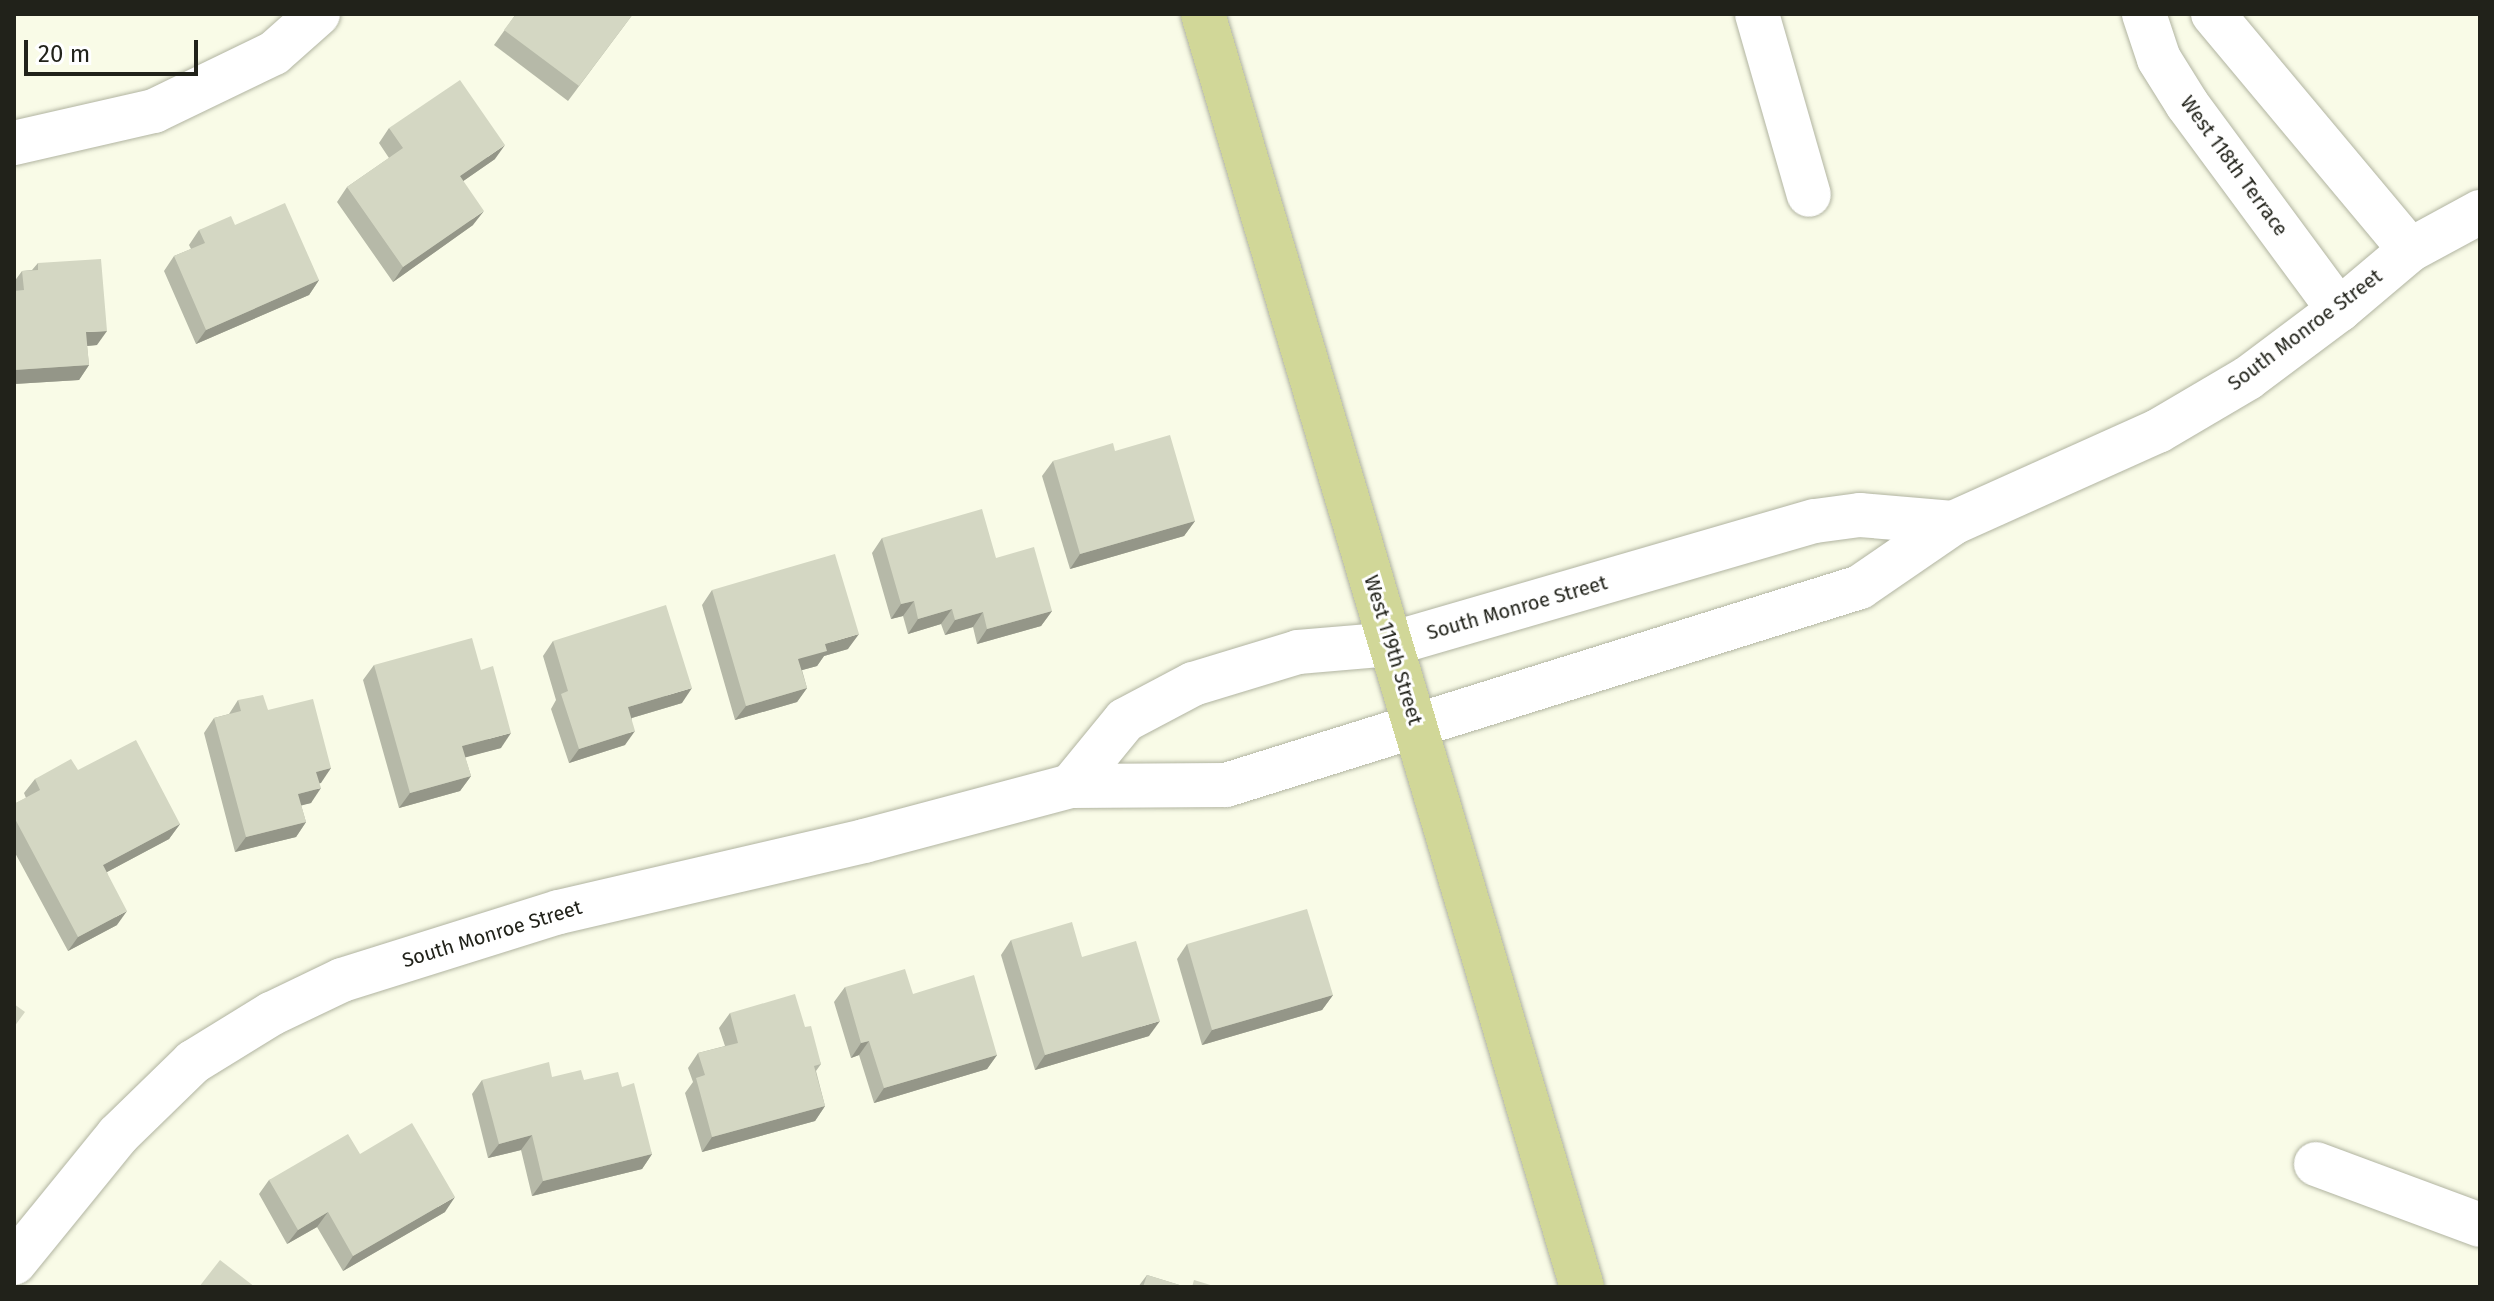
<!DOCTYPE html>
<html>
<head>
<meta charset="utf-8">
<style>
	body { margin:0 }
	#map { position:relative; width:2494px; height:1301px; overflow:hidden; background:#f9fbe7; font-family:"Fira Sans",sans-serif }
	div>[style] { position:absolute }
	.roads { filter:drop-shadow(0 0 2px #b1b4a1) drop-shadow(0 0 2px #b1b4a1) }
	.minor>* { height:44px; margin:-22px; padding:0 22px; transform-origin:22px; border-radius:22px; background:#fff }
	.major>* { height:44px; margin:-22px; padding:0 22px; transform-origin:22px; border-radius:22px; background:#d1d798 }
	.wall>* { inset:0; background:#b6b9a8 }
	.shaded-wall>* { inset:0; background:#949688 }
	.building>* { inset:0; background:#d4d7c3 }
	span { translate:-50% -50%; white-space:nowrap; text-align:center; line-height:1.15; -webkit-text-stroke:6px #fff; paint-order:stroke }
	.street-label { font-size:20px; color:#21221a }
	.frame { position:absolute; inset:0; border:16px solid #21221a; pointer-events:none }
	.scale { position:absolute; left:24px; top:40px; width:174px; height:36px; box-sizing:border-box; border:4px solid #21221a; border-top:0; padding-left:10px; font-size:24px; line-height:28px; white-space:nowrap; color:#21221a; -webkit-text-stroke:6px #fff; paint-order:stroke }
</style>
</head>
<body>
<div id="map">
	<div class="roads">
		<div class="minor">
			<i style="left:1757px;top:14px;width:188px;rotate:74deg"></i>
			<i style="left:2144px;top:14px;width:47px;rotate:71.6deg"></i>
			<i style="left:2159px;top:59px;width:53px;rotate:58.1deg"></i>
			<i style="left:2187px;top:104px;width:256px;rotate:53.6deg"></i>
			<i style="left:2213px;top:14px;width:307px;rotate:50.1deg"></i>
			<i style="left:14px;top:143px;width:144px;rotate:-12.9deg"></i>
			<i style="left:154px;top:111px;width:133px;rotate:-25.8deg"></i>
			<i style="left:274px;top:53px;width:59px;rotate:-41.6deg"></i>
			<i style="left:1071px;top:786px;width:85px;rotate:-50.7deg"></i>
			<i style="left:1125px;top:720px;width:77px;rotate:-27.9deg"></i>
			<i style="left:1193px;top:684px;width:110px;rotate:-16.9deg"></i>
			<i style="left:1298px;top:652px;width:93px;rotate:-4.9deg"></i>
			<i style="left:1391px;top:644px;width:441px;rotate:-16.2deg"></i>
			<i style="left:1815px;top:521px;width:45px;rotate:-7.6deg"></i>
			<i style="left:1860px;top:515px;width:93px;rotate:4.9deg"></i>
			<i style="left:2316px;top:1164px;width:175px;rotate:20.4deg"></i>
			<i style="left:14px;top:1263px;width:165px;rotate:-50.9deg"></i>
			<i style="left:118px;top:1135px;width:105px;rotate:-44.2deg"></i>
			<i style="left:193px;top:1062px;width:92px;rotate:-31.6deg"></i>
			<i style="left:271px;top:1014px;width:79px;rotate:-25.6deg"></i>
			<i style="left:342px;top:980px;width:227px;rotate:-17.4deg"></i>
			<i style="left:559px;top:912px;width:313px;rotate:-13.1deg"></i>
			<i style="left:864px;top:841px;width:214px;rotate:-14.9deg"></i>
			<i style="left:1071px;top:786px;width:155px;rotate:-0.4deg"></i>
			<i style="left:1226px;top:785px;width:664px;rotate:-17.34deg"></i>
			<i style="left:1860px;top:587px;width:113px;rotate:-34.5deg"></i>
			<i style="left:1953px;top:523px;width:225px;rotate:-24.2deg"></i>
			<i style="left:2158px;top:431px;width:104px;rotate:-30.5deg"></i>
			<i style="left:2248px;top:378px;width:114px;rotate:-36.8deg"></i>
			<i style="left:2339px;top:310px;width:93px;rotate:-40.2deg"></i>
			<i style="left:2410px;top:250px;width:80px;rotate:-28.5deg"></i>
		</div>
		<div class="major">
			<i style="left:1203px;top:14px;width:1328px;rotate:73.42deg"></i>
		</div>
	</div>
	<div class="wall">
		<i style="clip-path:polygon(516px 14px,633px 14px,568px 101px,494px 45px)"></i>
		<i style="clip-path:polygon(389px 128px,495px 159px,463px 181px,473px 225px,393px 282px,337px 202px,347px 187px,389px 158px,379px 143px)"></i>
		<i style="clip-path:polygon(235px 225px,319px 280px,309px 295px,196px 344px,164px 271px,174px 256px,191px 249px,189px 245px,199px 230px)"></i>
		<i style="clip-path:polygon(38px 263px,97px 345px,87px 346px,89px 365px,79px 380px,14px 384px,14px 282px,22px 271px,32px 270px)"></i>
		<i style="clip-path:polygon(1115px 451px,1195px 521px,1184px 536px,1070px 569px,1042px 476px,1053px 461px)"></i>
		<i style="clip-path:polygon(882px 538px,996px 558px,1052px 611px,1041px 626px,977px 644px,973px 627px,945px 635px,941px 624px,908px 634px,903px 616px,891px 619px,872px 553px)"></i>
		<i style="clip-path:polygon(712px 590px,848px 649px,824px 656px,817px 666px,802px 670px,807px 688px,797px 702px,735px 720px,702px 605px)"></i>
		<i style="clip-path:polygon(553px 641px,682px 703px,632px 718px,625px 745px,569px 763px,551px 709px,556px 700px,543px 656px)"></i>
		<i style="clip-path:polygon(374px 665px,501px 748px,465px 757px,471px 776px,460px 791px,399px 808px,363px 680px)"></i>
		<i style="clip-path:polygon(238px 700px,268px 710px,331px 768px,319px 783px,311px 803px,301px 805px,306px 822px,296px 837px,235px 852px,204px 733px,214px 718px,229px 714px)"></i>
		<i style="clip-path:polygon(78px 770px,180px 824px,169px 839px,107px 872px,117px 925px,68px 951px,14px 851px,14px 804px,26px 798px,24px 793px,35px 779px)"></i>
		<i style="clip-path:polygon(1011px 940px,1082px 957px,1149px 1036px,1035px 1070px,1001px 955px)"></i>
		<i style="clip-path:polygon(1187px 944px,1333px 995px,1322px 1010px,1202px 1045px,1177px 959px)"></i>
		<i style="clip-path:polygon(845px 987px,913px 994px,997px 1055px,987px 1069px,874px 1103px,859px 1055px,851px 1058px,834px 1002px)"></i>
		<i style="clip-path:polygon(730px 1013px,805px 1027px,821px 1064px,816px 1071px,825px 1106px,815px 1121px,702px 1152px,685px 1093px,693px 1082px,688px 1068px,698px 1053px,725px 1046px,719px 1028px)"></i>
		<i style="clip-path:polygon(552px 1077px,584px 1080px,622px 1087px,652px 1154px,642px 1169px,532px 1196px,521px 1150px,488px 1158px,472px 1094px,482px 1080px)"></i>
		<i style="clip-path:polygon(360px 1154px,445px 1212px,343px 1271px,317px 1227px,287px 1244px,259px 1194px,269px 1180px)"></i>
		<i style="clip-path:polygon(1147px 1275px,1186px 1287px,1138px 1287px)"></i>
	</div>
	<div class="shaded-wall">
		<i style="clip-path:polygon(505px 145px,495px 159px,449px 191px,460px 176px)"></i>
		<i style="clip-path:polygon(484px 211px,473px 225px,393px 282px,403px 267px)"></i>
		<i style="clip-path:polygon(319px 280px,309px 295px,196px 344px,206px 330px)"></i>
		<i style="clip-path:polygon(107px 331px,97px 345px,76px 347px,86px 332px)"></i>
		<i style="clip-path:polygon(89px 365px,79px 380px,14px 384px,14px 370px)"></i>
		<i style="clip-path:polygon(1195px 521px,1184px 536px,1070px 569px,1080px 554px)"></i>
		<i style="clip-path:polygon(914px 601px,903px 616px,891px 619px,901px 604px)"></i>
		<i style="clip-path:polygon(952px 609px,941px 624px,908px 634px,918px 619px)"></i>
		<i style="clip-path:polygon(1052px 611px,1041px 626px,977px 644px,987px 629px)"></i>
		<i style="clip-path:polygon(983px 612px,973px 627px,945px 635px,955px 620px)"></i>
		<i style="clip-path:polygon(859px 634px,848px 649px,824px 656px,817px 666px,788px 674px,798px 659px,825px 644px)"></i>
		<i style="clip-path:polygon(692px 688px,682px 703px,618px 722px,628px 707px)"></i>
		<i style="clip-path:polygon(807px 688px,797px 702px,735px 720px,746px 706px)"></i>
		<i style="clip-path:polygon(635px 731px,625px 745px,569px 763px,579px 749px)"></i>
		<i style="clip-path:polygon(511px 733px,501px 748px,452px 761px,462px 746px)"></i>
		<i style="clip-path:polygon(331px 768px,321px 783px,306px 787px,316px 772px)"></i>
		<i style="clip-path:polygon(471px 776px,460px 791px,399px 808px,410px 793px)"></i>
		<i style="clip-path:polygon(321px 788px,311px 803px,288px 809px,298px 794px)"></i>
		<i style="clip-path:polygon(306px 822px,296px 837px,235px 852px,246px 837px)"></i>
		<i style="clip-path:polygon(180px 824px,169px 839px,92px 880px,103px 865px)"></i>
		<i style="clip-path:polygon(127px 911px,117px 925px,68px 951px,78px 937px)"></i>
		<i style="clip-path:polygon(1333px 995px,1322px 1010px,1202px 1045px,1212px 1030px)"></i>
		<i style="clip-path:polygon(1160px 1021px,1149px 1036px,1035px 1070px,1045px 1055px)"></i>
		<i style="clip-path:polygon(869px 1041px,859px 1055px,851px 1058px,861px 1043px)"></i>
		<i style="clip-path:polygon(997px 1055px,987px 1069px,874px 1103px,884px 1088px)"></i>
		<i style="clip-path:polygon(825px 1106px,815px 1121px,702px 1152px,712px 1137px)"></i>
		<i style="clip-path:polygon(532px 1135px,521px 1150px,488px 1158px,499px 1144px)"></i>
		<i style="clip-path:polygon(652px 1154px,642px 1169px,532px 1196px,543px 1181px)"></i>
		<i style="clip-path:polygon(455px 1197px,445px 1212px,343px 1271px,353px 1256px)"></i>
		<i style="clip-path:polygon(328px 1212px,317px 1227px,287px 1244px,298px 1230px)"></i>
	</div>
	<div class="building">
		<i style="clip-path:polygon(516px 14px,633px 14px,579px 86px,504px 30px)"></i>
		<i style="clip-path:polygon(460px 80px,505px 145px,460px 176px,484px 211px,403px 267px,347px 187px,403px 148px,389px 128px)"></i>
		<i style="clip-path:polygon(285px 203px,319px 280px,206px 330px,174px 256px,205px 243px,199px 230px,231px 216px,235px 225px)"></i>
		<i style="clip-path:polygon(101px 259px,107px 331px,86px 332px,89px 365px,14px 370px,14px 291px,24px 290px,22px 271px,38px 270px,38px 263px)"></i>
		<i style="clip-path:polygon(1170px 435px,1195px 521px,1080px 554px,1053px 461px,1113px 443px,1115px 451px)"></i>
		<i style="clip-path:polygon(982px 509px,996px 558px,1034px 547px,1052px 611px,987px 629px,983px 612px,955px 620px,952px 609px,918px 619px,914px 601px,901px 604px,882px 538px)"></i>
		<i style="clip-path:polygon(835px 554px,859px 634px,825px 644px,827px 651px,798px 659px,807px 688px,746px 706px,712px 590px)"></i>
		<i style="clip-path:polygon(666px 605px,692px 688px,628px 707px,635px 731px,579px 749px,561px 694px,568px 691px,553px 641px)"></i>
		<i style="clip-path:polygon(472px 638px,481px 670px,493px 666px,511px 733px,462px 746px,471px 776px,410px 793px,374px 665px)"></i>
		<i style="clip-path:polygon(263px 695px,268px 710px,313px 699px,331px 768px,316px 772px,321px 788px,298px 794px,306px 822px,246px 837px,214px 718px,241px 711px,238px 700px)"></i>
		<i style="clip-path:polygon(136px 740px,180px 824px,103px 865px,127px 911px,78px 937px,14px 817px,14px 804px,40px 790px,35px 779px,71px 759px,78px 770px)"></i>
		<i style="clip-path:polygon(1307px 909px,1333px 995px,1212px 1030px,1187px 944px)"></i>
		<i style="clip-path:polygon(1072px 922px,1082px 957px,1136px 941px,1160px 1021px,1045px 1055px,1011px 940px)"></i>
		<i style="clip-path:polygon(905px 969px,913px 994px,974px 975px,997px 1055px,884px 1088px,869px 1041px,861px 1043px,845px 987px)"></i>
		<i style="clip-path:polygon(795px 994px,805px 1027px,811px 1026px,821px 1064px,814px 1066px,825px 1106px,712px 1137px,696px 1078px,705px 1075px,698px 1053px,738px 1043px,730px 1013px)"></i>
		<i style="clip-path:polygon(14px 1004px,25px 1012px,14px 1027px)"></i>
		<i style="clip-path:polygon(549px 1062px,552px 1077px,581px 1070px,584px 1080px,618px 1072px,622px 1087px,634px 1083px,652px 1154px,543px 1181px,532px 1135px,499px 1144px,482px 1080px)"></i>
		<i style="clip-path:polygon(412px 1123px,455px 1197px,353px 1256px,328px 1212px,298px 1230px,269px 1180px,348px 1134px,360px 1154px)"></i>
		<i style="clip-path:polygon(220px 1260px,255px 1287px,199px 1287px)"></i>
		<i style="clip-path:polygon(1147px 1275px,1186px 1287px,1143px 1287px)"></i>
		<i style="clip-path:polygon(1194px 1280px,1217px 1287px,1192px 1287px)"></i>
	</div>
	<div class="street-label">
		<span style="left:2234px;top:166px;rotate:54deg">West 118th Terrace</span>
		<span style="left:2305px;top:330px;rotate:-37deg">South Monroe Street</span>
		<span style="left:1517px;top:608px;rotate:-16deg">South Monroe Street</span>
		<span style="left:1393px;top:650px;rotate:73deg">West 119th Street</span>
		<span style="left:492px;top:934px;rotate:-17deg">South Monroe Street</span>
	</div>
	<div class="frame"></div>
	<div class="scale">20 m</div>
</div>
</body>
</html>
